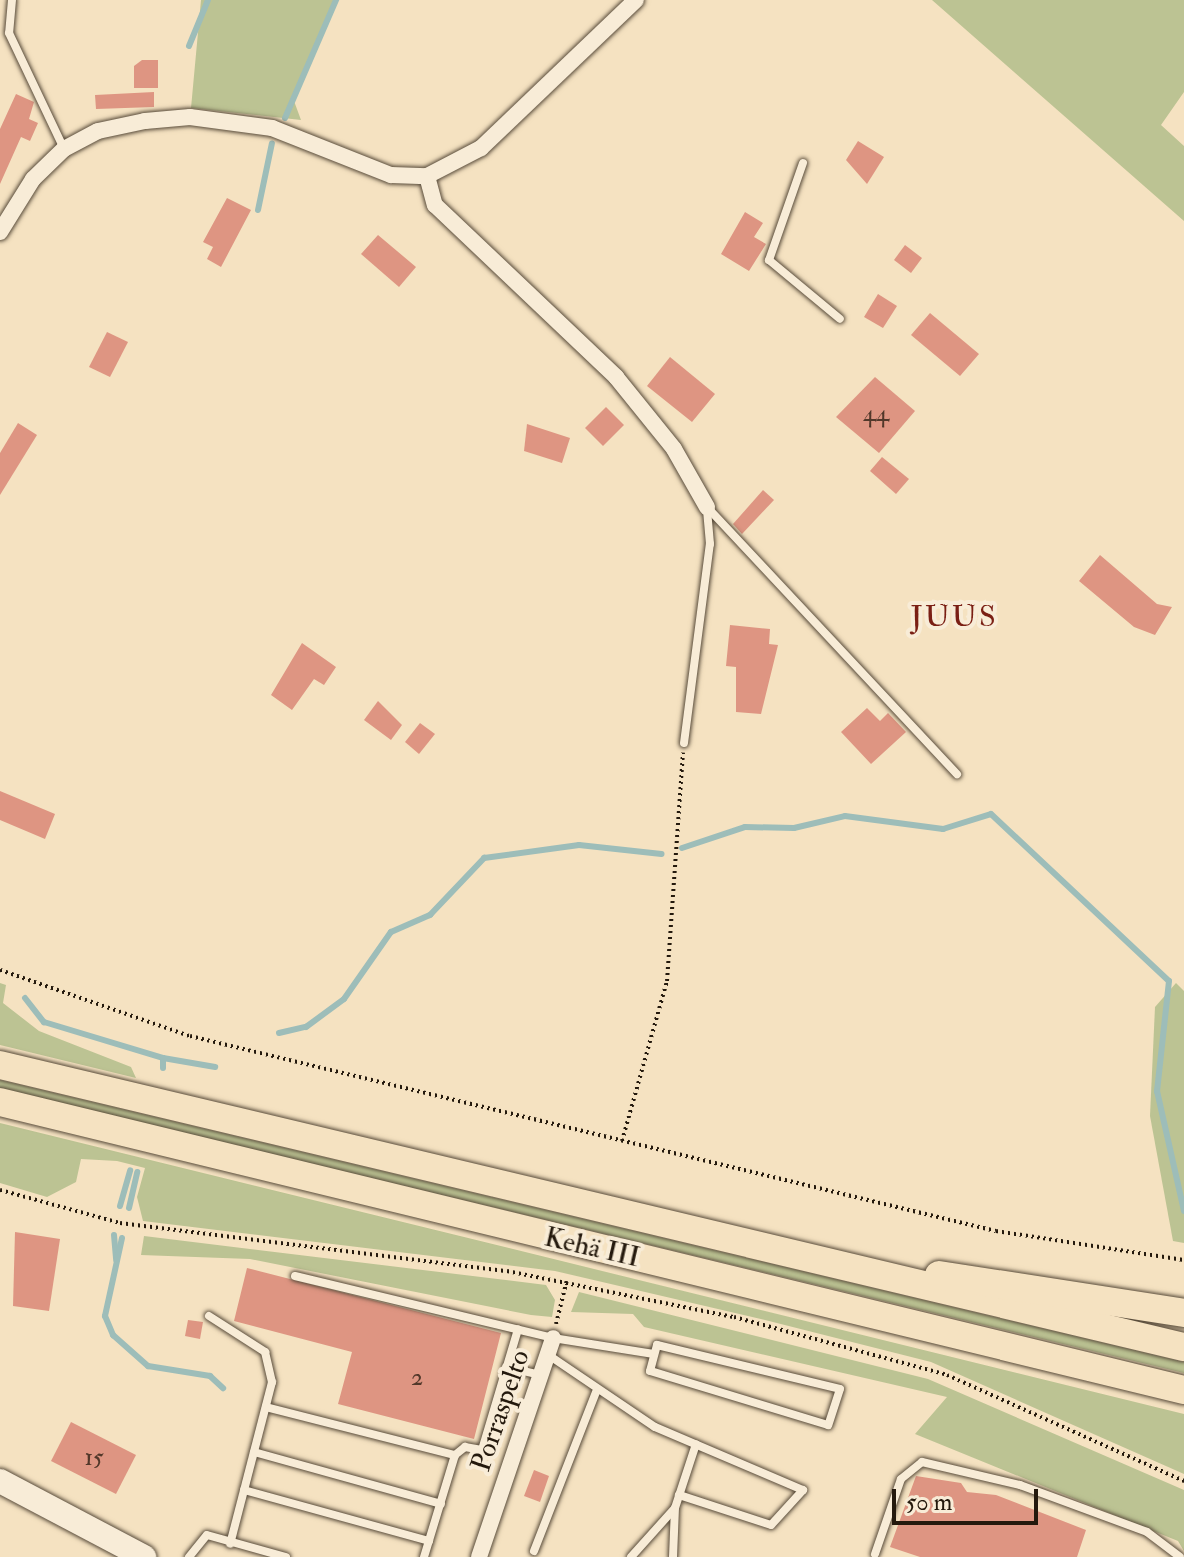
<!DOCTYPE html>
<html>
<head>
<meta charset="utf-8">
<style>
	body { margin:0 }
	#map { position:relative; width:1184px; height:1557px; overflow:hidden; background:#f5e2c1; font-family:"IM FELL Double Pica",serif }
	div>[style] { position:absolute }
	.green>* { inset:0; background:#bcc393 }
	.stream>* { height:6px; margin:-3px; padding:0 3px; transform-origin:3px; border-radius:3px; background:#9dbdb9 }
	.building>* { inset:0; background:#de9582 }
	.path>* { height:4px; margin-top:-2px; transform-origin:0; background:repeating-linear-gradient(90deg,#24190d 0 2px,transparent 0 6px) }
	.roads { filter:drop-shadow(0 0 2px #584b3a) drop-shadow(0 0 2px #584b3a) }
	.service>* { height:8px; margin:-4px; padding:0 4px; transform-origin:4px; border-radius:4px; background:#f8ecd7 }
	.minor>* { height:16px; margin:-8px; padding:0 8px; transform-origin:8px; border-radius:8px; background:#f8ecd7 }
	.secondary>* { height:24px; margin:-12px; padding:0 12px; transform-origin:12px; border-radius:12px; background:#f8ecd7 }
	.trunk>* { height:28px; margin:-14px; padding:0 14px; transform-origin:14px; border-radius:14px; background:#f5e2c1 }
	span { translate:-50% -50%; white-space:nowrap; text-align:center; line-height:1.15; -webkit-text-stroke:8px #f8ecd7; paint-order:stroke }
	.number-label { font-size:24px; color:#52382a }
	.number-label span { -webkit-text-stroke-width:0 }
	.street-label { font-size:28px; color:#24190d }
	.neighbourhood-label { font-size:30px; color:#7a1f14; letter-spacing:2px }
	.scale { position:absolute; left:892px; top:1489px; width:146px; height:36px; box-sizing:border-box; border:4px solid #24190d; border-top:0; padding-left:10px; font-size:24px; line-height:28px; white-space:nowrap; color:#24190d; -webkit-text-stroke:6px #f8ecd7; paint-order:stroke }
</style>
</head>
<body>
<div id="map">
	<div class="green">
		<i style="clip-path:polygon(201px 0,336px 0,294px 101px,301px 120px,191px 108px)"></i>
		<i style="clip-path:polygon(932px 0,1184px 0,1184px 92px,1161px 125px,1184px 146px,1184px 221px)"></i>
		<i style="clip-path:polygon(0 983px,6px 985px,3px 1003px,39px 1031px,131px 1067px,136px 1078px,0 1045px)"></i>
		<i style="clip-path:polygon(1176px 983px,1184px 991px,1184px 1243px,1173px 1241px,1150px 1116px,1155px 1007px)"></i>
		<i style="clip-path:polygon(0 1080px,1184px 1362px,1184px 1373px,0 1089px)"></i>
		<i style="clip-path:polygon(0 1123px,1184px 1414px,1184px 1474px,931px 1362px,765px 1320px,555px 1271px,143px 1221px,137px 1197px,145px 1168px,117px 1161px,81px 1159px,76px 1182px,47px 1197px,0 1183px)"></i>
		<i style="clip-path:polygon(144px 1236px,546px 1285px,555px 1300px,552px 1317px,531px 1315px,250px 1259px,141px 1255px)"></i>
		<i style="clip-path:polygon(579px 1292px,928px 1379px,1184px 1490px,1184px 1551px,1178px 1541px,915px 1434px,947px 1397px,644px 1327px,633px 1314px,571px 1312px)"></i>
	</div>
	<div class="stream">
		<i style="left:189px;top:46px;width:50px;rotate:-67.6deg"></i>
		<i style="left:285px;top:118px;width:129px;rotate:-66.6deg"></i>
		<i style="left:258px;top:210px;width:68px;rotate:-78.2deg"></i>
		<i style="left:682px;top:848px;width:66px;rotate:-18.4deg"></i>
		<i style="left:745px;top:827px;width:49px;rotate:1.2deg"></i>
		<i style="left:794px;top:828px;width:52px;rotate:-13.2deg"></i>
		<i style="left:845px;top:816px;width:99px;rotate:7.6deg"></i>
		<i style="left:943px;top:829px;width:50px;rotate:-17.4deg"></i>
		<i style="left:991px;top:814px;width:244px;rotate:43.2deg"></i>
		<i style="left:1169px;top:981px;width:111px;rotate:96.2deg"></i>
		<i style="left:1157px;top:1091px;width:123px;rotate:77.3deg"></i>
		<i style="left:25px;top:998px;width:31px;rotate:52deg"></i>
		<i style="left:44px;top:1022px;width:124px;rotate:16.8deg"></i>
		<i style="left:163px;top:1058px;width:10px;rotate:90deg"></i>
		<i style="left:279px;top:1033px;width:28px;rotate:-13deg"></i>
		<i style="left:306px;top:1027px;width:47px;rotate:-36.4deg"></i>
		<i style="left:344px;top:999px;width:82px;rotate:-55deg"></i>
		<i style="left:391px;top:932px;width:43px;rotate:-23.6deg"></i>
		<i style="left:430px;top:915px;width:79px;rotate:-46.5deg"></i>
		<i style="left:484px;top:858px;width:96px;rotate:-7.8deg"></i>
		<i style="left:579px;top:845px;width:83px;rotate:6.2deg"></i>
		<i style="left:163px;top:1058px;width:53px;rotate:9.8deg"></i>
		<i style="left:120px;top:1206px;width:37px;rotate:-74deg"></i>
		<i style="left:129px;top:1208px;width:37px;rotate:-77deg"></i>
		<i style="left:114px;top:1235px;width:25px;rotate:85deg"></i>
		<i style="left:122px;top:1238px;width:80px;rotate:102.3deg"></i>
		<i style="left:105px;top:1316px;width:21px;rotate:67deg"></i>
		<i style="left:113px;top:1335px;width:47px;rotate:41.5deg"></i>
		<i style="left:148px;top:1366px;width:63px;rotate:9.2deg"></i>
		<i style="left:210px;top:1376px;width:18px;rotate:43deg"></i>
	</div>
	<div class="building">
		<i style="clip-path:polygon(142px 60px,158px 60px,158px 88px,134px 88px,134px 66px)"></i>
		<i style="clip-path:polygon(154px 92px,154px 107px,96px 109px,95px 95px)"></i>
		<i style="clip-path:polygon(16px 94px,34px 102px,29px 119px,38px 123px,30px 141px,21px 137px,0 184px,0 129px)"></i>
		<i style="clip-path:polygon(858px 141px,884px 157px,867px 184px,846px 160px)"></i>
		<i style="clip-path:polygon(227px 198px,251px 210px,221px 267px,207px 259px,213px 247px,203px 242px)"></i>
		<i style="clip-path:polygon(745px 212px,763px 223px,754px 237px,766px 244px,749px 271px,721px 254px)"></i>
		<i style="clip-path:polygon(378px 235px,416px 267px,399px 287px,361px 254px)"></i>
		<i style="clip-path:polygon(905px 245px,922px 258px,911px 273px,894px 260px)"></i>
		<i style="clip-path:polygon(878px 294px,897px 306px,883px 328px,864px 317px)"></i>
		<i style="clip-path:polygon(930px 313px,979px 354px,960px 376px,911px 335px)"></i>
		<i style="clip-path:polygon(107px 332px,128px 342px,110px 377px,89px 367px)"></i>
		<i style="clip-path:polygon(670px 357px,715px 394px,692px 422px,647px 386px)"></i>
		<i style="clip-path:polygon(875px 377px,915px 411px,879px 453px,836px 417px)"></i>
		<i style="clip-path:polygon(606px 407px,624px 425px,603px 446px,585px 428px)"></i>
		<i style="clip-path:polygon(18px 423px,37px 435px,0 495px,0 453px)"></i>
		<i style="clip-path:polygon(527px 424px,570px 438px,562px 463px,524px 451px)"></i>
		<i style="clip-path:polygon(882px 457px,909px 479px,896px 494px,870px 471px)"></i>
		<i style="clip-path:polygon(763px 490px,774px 500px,742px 534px,733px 524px)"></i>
		<i style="clip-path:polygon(1100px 555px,1157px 604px,1172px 607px,1155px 635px,1134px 627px,1079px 581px)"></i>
		<i style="clip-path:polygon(730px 625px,770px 629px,769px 644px,778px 645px,761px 714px,736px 712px,736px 667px,726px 666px)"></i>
		<i style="clip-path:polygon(302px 643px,336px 667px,324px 685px,314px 679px,292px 710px,271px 695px)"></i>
		<i style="clip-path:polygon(378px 701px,402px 725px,391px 740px,364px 720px)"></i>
		<i style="clip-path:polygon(867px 708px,880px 721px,888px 713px,906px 732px,871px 764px,841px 732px)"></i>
		<i style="clip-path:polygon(420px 723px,435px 734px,419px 754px,405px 742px)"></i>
		<i style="clip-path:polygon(0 791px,55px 814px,45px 839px,0 820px)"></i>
		<i style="clip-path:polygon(15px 1232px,60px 1239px,49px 1311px,13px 1306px)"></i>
		<i style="clip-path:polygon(247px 1268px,501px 1333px,474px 1439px,338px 1404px,352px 1352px,234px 1321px)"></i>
		<i style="clip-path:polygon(188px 1320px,203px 1322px,200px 1339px,185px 1336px)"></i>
		<i style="clip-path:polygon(71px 1422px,136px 1455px,116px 1494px,51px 1461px)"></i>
		<i style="clip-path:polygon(534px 1470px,549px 1476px,540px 1502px,524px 1496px)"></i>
		<i style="clip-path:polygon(916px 1476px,961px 1483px,967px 1492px,996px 1495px,1086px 1530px,1077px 1557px,920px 1557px,890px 1547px)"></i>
	</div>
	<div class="path">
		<i style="left:0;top:970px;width:201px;rotate:19.2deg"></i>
		<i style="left:190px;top:1036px;width:829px;rotate:13.6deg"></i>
		<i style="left:996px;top:1231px;width:190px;rotate:8.8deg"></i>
		<i style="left:622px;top:1141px;width:166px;rotate:-74.3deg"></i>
		<i style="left:667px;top:981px;width:229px;rotate:-86deg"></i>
		<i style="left:0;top:1190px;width:124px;rotate:15.4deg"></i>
		<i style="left:120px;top:1223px;width:390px;rotate:7.1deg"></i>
		<i style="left:507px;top:1271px;width:232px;rotate:11.5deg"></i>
		<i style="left:734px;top:1317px;width:221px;rotate:15.2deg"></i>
		<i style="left:947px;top:1375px;width:260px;rotate:24.1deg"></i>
		<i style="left:556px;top:1324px;width:45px;rotate:-76deg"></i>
	</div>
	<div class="roads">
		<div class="service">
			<i style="left:12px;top:0;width:33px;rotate:95deg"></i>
			<i style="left:9px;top:33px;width:128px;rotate:64.6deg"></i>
			<i style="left:803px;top:163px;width:103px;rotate:109.3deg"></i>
			<i style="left:769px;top:260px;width:92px;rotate:39.7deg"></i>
			<i style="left:707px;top:507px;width:366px;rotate:46.9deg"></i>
			<i style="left:684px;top:743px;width:201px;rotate:-82.6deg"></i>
			<i style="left:710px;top:544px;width:36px;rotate:-95deg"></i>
			<i style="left:295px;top:1276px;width:265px;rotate:13.5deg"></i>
			<i style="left:553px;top:1338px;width:102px;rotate:9deg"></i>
			<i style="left:209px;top:1316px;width:67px;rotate:32.7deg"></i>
			<i style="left:265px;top:1352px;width:31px;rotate:77deg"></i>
			<i style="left:272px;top:1382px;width:167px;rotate:104.5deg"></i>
			<i style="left:657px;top:1345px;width:188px;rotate:13.5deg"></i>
			<i style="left:840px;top:1389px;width:38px;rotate:108deg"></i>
			<i style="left:828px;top:1425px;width:186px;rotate:-163.1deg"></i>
			<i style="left:650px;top:1371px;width:27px;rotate:-75deg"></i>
			<i style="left:547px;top:1354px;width:130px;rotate:34.1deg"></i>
			<i style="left:655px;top:1427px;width:161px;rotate:23.1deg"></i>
			<i style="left:803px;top:1490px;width:47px;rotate:132.4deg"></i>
			<i style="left:771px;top:1525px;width:97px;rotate:-161.9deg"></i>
			<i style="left:506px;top:1367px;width:35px;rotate:13deg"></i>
			<i style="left:266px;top:1407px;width:195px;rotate:14.3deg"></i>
			<i style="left:455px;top:1455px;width:107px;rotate:106.9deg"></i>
			<i style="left:254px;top:1452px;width:194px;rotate:15.5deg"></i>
			<i style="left:455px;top:1455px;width:13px;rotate:-39deg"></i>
			<i style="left:465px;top:1447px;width:17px;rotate:10deg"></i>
			<i style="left:482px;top:1450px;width:126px;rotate:-73.4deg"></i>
			<i style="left:244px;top:1490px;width:192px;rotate:15.4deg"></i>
			<i style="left:534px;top:1551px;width:171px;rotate:-68.7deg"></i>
			<i style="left:875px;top:1554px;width:79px;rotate:-70.9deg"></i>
			<i style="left:901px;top:1479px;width:27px;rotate:-39deg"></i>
			<i style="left:922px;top:1462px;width:101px;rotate:13.2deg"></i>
			<i style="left:1020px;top:1485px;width:135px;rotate:20.3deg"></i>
			<i style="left:1147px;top:1532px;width:41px;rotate:37.1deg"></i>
			<i style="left:189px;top:1557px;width:28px;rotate:-51deg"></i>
			<i style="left:207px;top:1535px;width:82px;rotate:15.6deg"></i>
			<i style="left:631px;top:1557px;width:64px;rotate:-48.1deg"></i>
			<i style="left:673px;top:1557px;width:49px;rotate:-87.7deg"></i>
			<i style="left:675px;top:1508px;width:67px;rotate:-71.8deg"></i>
		</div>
		<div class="minor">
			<i style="left:427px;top:176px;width:30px;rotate:75deg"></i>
			<i style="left:435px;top:205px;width:250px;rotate:43.5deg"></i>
			<i style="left:616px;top:377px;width:92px;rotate:51.1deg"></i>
			<i style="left:674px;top:449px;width:67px;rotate:60.4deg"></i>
			<i style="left:0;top:232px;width:62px;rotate:-58.1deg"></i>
			<i style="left:33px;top:179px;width:43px;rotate:-44.1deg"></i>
			<i style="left:64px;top:149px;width:38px;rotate:-28deg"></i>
			<i style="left:98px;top:131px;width:48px;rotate:-12deg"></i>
			<i style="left:145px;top:121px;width:45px;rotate:-5.1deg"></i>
			<i style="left:190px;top:117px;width:83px;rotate:7.6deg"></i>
			<i style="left:272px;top:128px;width:128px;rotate:21.6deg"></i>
			<i style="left:391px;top:175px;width:36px;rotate:2deg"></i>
			<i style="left:427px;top:176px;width:61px;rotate:-27.4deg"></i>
			<i style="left:481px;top:148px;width:214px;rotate:-43.7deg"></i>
			<i style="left:479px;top:1557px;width:231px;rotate:-71.3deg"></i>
		</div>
		<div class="secondary">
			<i style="left:0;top:1481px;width:163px;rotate:27.8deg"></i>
		</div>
		<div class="trunk">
			<i style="left:0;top:1065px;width:1217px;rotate:13.4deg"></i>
			<i style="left:0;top:1102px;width:1219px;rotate:13.67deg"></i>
			<i style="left:939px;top:1275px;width:248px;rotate:8.8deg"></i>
		</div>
	</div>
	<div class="number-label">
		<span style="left:876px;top:414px">44</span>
		<span style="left:417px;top:1378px">2</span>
		<span style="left:94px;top:1458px">15</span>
	</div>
	<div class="street-label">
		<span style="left:592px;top:1248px;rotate:13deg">Kehä III</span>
		<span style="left:501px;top:1411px;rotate:-71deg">Porraspelto</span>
	</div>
	<div class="neighbourhood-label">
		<span style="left:954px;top:617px">JUUS</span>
	</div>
	<div class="scale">50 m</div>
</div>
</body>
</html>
